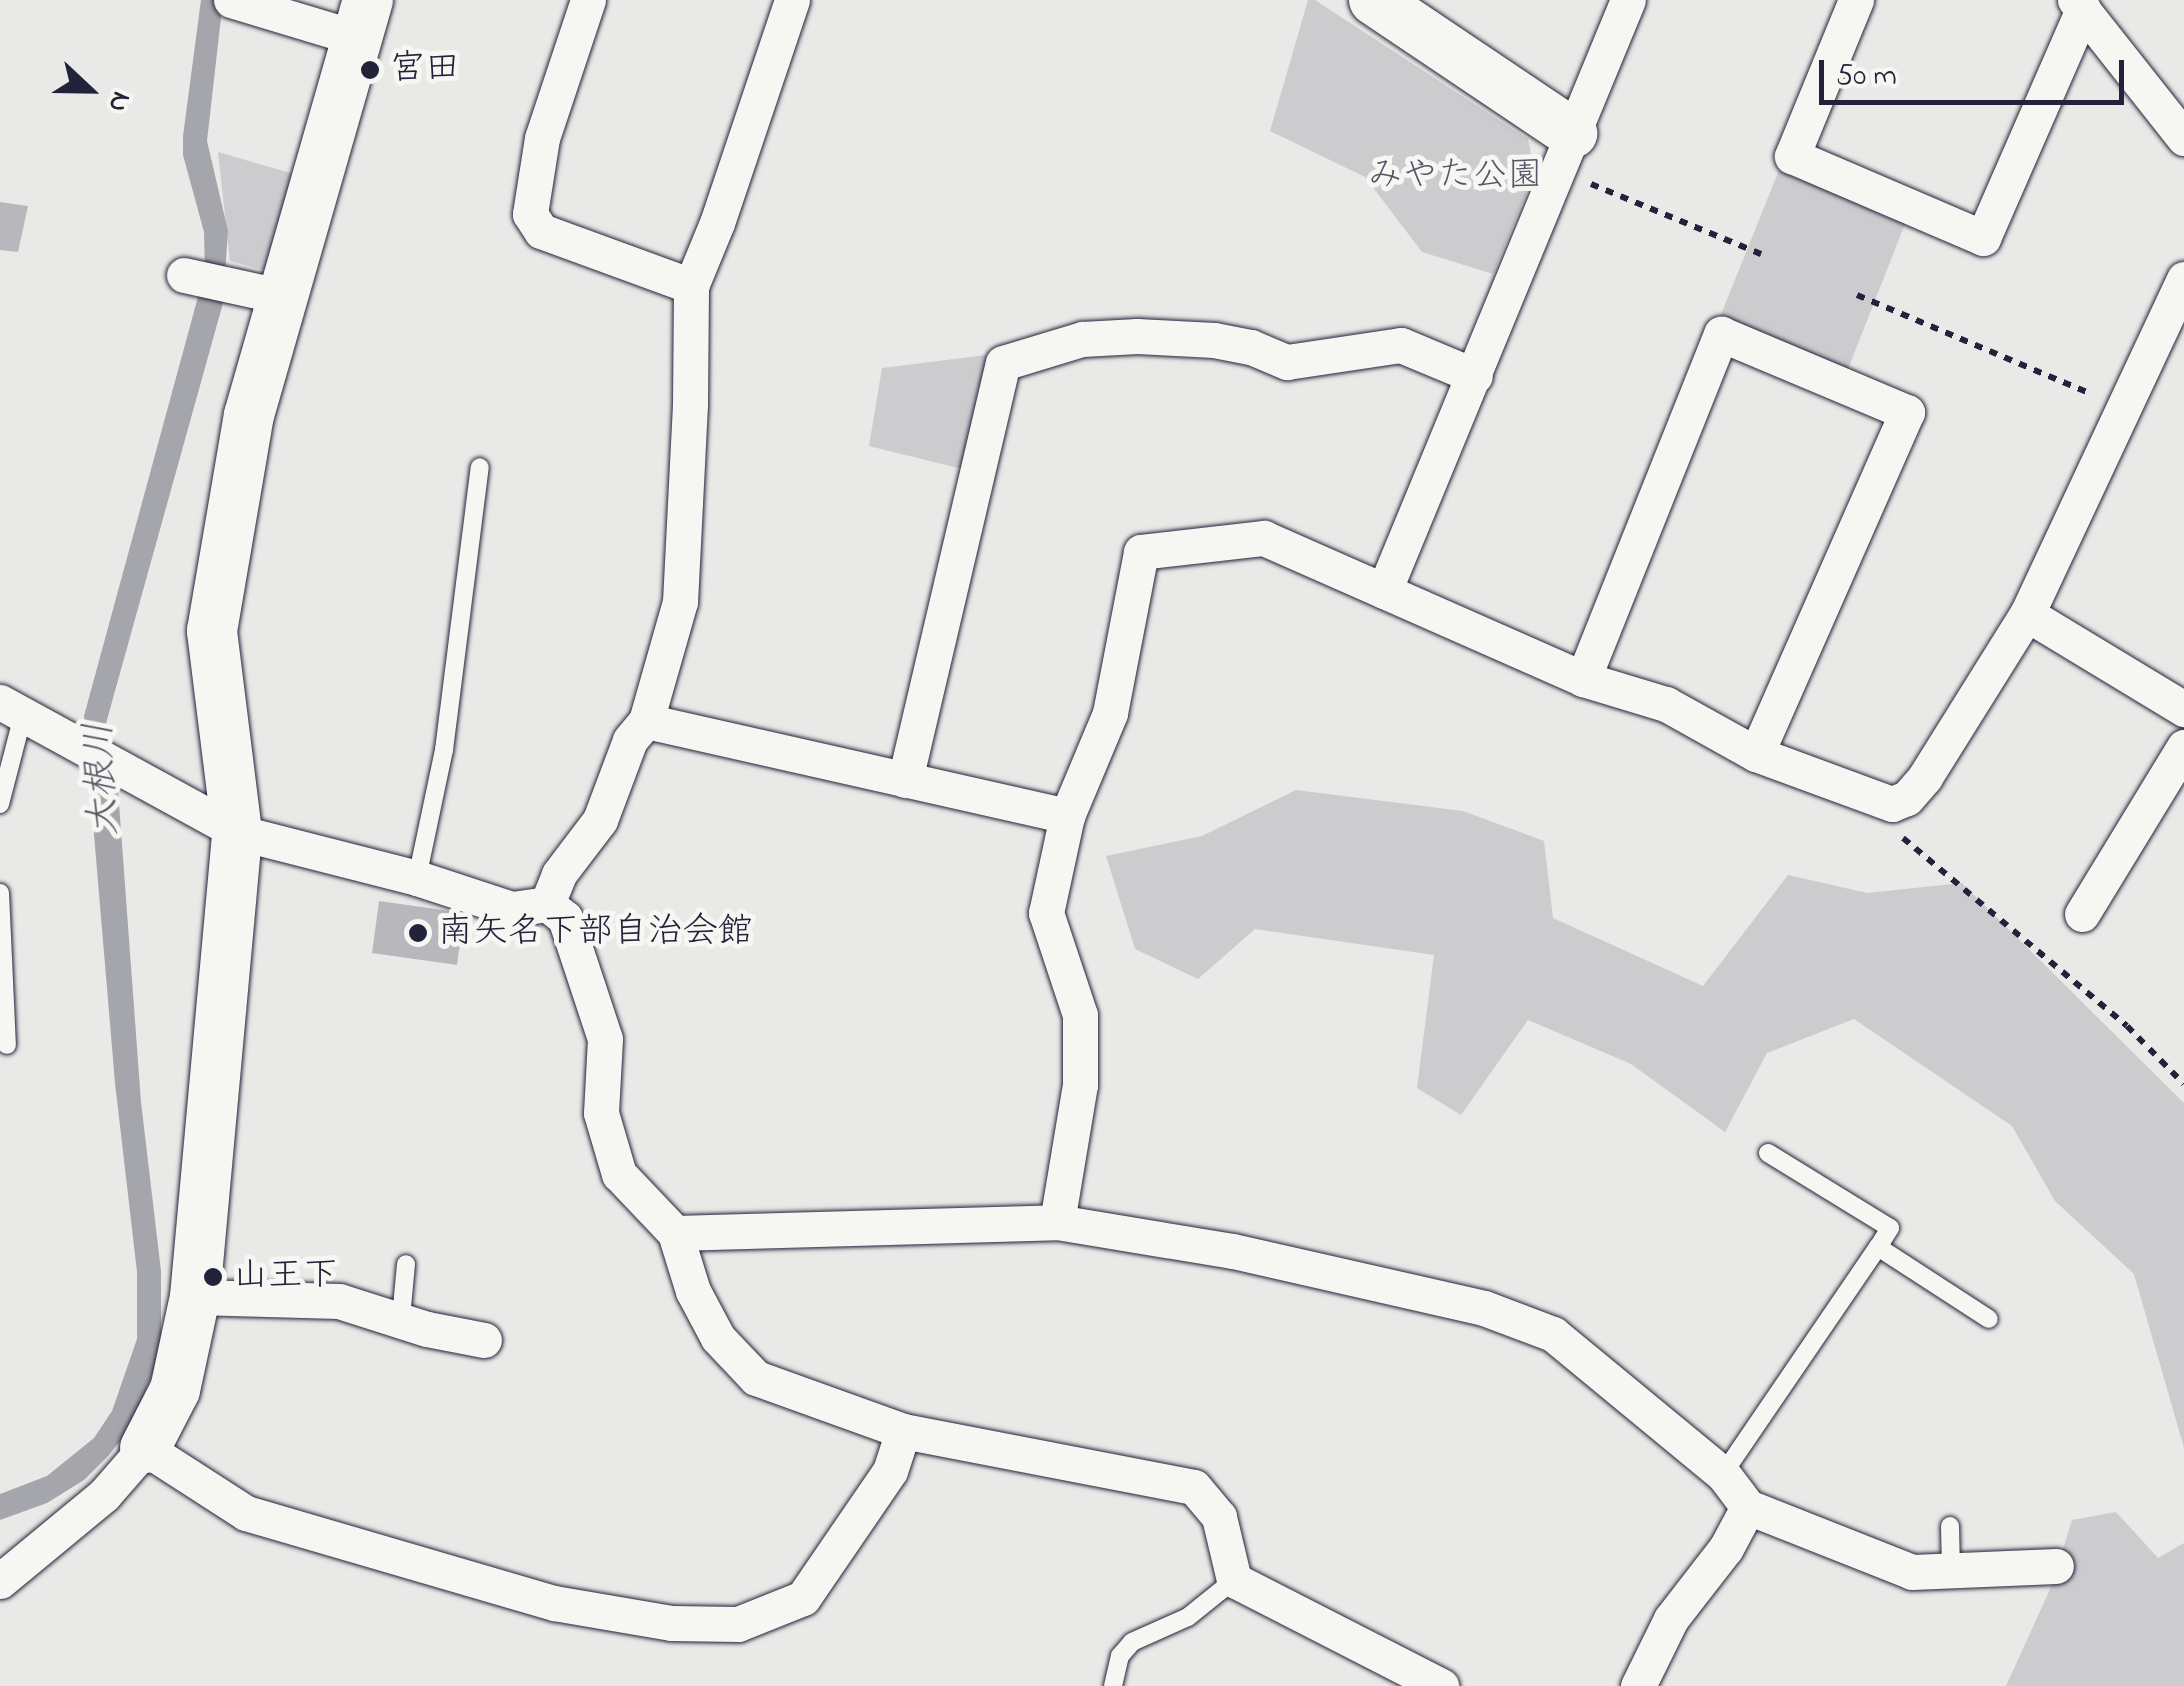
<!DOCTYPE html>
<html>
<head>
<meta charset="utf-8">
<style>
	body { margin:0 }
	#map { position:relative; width:2184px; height:1686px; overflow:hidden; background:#e9e9e7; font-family:"Indie Flower","Klee One",sans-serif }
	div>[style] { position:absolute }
	.green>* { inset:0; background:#ccccce }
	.water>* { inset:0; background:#a5a5ac }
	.building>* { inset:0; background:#b8b8bc }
	.path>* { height:6px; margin-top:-3px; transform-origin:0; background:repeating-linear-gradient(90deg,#22223b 0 8px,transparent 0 16px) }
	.roads { filter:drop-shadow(0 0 2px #22223b) drop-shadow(0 0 2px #22223b) }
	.lane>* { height:18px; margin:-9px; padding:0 9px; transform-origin:9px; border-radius:9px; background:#f6f6f2 }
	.street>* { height:35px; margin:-17.5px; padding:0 17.5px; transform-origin:17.5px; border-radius:17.5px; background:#f6f6f2 }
	.secondary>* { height:50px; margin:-25px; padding:0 25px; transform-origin:25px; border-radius:25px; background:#f6f6f2 }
	.dots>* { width:28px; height:28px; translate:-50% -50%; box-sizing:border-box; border:5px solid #f6f6f2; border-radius:50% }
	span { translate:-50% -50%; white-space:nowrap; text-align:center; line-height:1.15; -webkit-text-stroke:10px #f6f6f2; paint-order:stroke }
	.poi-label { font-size:35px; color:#22223b }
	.left { translate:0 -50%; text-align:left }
	.park-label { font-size:35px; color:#555567 }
	.water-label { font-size:38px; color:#565668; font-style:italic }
	.north { position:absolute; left:40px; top:40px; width:100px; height:100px; -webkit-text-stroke:8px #f6f6f2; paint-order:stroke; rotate:112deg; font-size:28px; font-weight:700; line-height:40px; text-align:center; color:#22223b }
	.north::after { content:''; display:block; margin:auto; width:35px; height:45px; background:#22223b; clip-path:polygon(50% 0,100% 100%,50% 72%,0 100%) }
	.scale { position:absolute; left:1819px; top:60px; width:305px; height:45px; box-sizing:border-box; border:5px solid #22223b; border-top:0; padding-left:12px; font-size:30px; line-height:35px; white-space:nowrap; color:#22223b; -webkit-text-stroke:8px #f6f6f2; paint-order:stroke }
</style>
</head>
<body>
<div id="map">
	<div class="green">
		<i style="clip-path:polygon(1308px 0,1315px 0,1528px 139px,1535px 172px,1493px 274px,1422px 252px,1365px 177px,1270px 131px)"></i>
		<i style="clip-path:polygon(218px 152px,294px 174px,272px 265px,263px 270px,230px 261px)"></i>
		<i style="clip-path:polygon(1779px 170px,1905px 224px,1848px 369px,1720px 317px)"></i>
		<i style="clip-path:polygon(994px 354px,962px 469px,869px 446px,882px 368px)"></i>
		<i style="clip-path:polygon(1296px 790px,1463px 811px,1544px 841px,1553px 918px,1703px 986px,1788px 875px,1867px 893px,1962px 883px,2184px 1103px,2184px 1448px,2134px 1274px,2055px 1201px,2012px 1126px,1854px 1019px,1767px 1053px,1725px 1132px,1631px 1064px,1528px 1020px,1461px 1115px,1417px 1088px,1434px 955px,1255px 929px,1198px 979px,1135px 949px,1106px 856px,1202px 836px)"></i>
		<i style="clip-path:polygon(2116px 1512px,2158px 1558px,2184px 1543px,2184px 1686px,2006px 1686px,2051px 1587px,2072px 1520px)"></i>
	</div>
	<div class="water">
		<i style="clip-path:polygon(201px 0,223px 0,207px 141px,228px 231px,223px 303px,105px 727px,118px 790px,141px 1102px,161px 1271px,161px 1340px,156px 1365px,130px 1429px,108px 1456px,84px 1480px,47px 1503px,0 1520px,0 1494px,47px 1476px,94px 1438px,112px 1411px,137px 1339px,137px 1272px,115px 1083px,84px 716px,205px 271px,204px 232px,183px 155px,183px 136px)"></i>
	</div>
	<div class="building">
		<i style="clip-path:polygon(0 202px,28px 206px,18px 252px,0 250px)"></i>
		<i style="clip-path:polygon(379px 901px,464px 913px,457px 965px,372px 953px)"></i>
	</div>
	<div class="path">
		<i style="left:1591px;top:184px;width:184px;rotate:22.4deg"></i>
		<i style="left:1857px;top:295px;width:254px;rotate:22.9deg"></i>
		<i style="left:1903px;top:838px;width:292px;rotate:40deg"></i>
		<i style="left:2127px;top:1026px;width:81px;rotate:45.5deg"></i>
	</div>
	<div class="roads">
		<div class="lane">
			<i style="left:0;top:804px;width:92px;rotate:-75.5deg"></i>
			<i style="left:417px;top:878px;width:131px;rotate:-78.1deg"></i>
			<i style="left:444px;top:750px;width:285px;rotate:-82.8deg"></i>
			<i style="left:0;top:893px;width:152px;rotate:87.4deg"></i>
			<i style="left:1768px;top:1153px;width:143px;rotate:31.6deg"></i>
			<i style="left:1890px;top:1228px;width:22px;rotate:122deg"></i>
			<i style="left:401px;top:1318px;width:54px;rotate:-84.7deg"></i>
			<i style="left:1723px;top:1474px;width:275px;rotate:-55.7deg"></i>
			<i style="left:1878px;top:1247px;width:132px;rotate:33deg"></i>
			<i style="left:1950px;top:1526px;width:45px;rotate:88.7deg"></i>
			<i style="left:1113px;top:1686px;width:31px;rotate:-77deg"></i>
			<i style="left:1120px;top:1656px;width:18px;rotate:-49deg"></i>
			<i style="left:1132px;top:1642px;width:61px;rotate:-24.1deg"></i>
			<i style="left:1188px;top:1617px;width:59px;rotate:-38.8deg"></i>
		</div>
		<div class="street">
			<i style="left:231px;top:0;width:132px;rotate:16.8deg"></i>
			<i style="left:588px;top:0;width:145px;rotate:108.4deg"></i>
			<i style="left:542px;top:138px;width:77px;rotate:99deg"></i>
			<i style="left:530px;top:214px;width:20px;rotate:57deg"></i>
			<i style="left:541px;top:231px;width:160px;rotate:20.1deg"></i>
			<i style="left:1856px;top:0;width:169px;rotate:112.3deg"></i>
			<i style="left:1792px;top:156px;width:208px;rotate:23.2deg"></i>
			<i style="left:1983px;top:238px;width:250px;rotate:-66.4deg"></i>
			<i style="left:2075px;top:0;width:176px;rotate:51.7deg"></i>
			<i style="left:184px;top:275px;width:102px;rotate:12.4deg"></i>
			<i style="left:1384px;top:591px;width:639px;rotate:-67.57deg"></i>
			<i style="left:2027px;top:614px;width:184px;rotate:31.2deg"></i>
			<i style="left:1583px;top:679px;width:372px;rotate:-68.2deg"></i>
			<i style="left:1721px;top:334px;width:202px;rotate:22.8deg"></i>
			<i style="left:1907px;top:412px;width:374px;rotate:113.8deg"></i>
			<i style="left:0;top:702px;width:270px;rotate:28.7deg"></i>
			<i style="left:237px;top:832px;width:186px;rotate:14.3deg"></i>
			<i style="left:417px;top:878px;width:100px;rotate:18.1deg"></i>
			<i style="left:512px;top:909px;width:35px;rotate:-8deg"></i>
			<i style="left:547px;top:904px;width:23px;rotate:38deg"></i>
			<i style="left:565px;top:918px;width:127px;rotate:71.7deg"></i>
			<i style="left:605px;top:1039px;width:74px;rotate:93.1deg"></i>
			<i style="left:601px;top:1113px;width:64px;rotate:73.6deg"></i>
			<i style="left:619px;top:1174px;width:81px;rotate:46.5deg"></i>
			<i style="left:675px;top:1233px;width:61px;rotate:72.8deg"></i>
			<i style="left:693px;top:1291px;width:53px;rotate:62deg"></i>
			<i style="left:718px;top:1338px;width:55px;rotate:46.5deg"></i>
			<i style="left:756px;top:1378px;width:156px;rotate:19.8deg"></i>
			<i style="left:903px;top:1431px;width:296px;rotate:10.9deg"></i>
			<i style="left:1194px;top:1487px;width:39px;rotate:50deg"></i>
			<i style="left:1219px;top:1517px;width:65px;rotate:76.6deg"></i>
			<i style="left:1234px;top:1580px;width:233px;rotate:27.1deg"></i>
			<i style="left:646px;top:721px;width:432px;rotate:12.7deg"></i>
			<i style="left:905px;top:780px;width:428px;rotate:-76.8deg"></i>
			<i style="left:1003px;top:363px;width:83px;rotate:-16.9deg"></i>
			<i style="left:1082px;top:339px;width:55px;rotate:-3.1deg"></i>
			<i style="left:1137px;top:336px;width:77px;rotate:3deg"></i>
			<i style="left:1214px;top:340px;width:38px;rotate:11deg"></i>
			<i style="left:1251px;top:347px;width:39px;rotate:23deg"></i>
			<i style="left:1287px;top:362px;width:115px;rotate:-8.5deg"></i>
			<i style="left:1401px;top:345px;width:80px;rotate:22.7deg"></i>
			<i style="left:547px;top:904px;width:32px;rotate:-68deg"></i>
			<i style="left:559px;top:874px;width:68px;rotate:-52.8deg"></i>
			<i style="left:600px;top:820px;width:85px;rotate:-69.4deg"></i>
			<i style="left:630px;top:740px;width:25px;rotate:-50deg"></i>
			<i style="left:646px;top:721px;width:124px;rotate:-74.1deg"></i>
			<i style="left:680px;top:602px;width:198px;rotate:-87.1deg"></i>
			<i style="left:690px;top:404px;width:118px;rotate:-89.5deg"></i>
			<i style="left:691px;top:286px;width:68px;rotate:-67.6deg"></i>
			<i style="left:717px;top:223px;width:235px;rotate:-71.4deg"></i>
			<i style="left:2082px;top:914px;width:196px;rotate:-58.6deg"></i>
			<i style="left:1057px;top:1222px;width:139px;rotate:-80.5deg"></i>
			<i style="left:1080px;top:1085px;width:70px;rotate:-90deg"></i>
			<i style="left:1080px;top:1015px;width:108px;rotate:-108.4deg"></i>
			<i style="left:1046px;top:913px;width:99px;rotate:-77.8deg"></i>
			<i style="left:1067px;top:816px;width:112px;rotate:-67.3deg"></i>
			<i style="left:1110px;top:713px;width:164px;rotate:-79.1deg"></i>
			<i style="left:1141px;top:552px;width:124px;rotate:-6.5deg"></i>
			<i style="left:1264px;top:538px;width:349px;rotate:23.8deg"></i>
			<i style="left:1583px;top:679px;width:87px;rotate:16.8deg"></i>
			<i style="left:1666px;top:704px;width:103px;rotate:29.1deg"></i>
			<i style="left:1756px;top:754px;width:145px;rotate:20.2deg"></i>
			<i style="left:1892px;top:804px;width:16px;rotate:-22deg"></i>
			<i style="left:1907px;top:798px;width:28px;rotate:-49deg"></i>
			<i style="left:1925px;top:777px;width:192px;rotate:-58deg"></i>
			<i style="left:2027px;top:614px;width:370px;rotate:-64.9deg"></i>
			<i style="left:675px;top:1233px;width:382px;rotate:-1.6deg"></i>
			<i style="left:1057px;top:1222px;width:178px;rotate:9.4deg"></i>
			<i style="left:1233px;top:1251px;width:257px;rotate:12.8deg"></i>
			<i style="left:1484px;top:1308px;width:74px;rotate:20.6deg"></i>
			<i style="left:1553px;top:1334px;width:220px;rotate:39.5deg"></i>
			<i style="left:1723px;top:1474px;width:41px;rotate:52.9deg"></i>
			<i style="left:1748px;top:1507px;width:47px;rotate:118.2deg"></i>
			<i style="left:1726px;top:1548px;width:90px;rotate:127.8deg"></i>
			<i style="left:1671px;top:1619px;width:75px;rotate:116.2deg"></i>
			<i style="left:195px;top:1297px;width:144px;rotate:1.6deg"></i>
			<i style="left:339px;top:1301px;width:92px;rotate:17.7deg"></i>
			<i style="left:427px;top:1329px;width:58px;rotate:10.9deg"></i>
			<i style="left:1748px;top:1507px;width:176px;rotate:21.6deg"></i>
			<i style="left:1912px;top:1572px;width:144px;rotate:-2.4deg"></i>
			<i style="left:0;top:1581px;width:135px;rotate:-39.6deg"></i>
			<i style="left:104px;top:1495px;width:62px;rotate:-48.9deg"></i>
			<i style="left:145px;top:1448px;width:120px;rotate:32.8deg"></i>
			<i style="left:246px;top:1513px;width:321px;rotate:16.3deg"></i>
			<i style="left:554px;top:1603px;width:119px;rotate:9.7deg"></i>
			<i style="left:671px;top:1623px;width:67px;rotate:0.9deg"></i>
			<i style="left:738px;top:1624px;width:70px;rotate:-21.8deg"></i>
			<i style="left:803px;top:1598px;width:154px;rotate:-55.6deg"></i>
			<i style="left:890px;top:1471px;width:42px;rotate:-72deg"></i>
		</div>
		<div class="secondary">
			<i style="left:1374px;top:0;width:239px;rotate:33.9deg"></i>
			<i style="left:145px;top:1448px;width:65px;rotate:-62.7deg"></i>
			<i style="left:175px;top:1390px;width:95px;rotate:-77.9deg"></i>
			<i style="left:195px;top:1297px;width:467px;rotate:-84.8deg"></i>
			<i style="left:237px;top:832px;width:203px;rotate:-97.1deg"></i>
			<i style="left:212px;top:631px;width:219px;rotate:-80.3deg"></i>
			<i style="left:249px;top:415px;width:432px;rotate:-74deg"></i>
		</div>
	</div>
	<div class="dots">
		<i style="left:370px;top:70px;background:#22223b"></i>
		<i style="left:418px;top:933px;background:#22223b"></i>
		<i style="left:213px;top:1277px;background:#22223b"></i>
	</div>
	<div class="poi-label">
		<span class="left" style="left:390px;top:70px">宮田</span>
		<span class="left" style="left:438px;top:933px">南矢名下部自治会館</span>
		<span class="left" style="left:233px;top:1277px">山王下</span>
	</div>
	<div class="park-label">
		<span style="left:1455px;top:177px">みやた公園</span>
	</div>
	<div class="water-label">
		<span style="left:104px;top:779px;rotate:-93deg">大根川</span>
	</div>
	<div class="north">N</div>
	<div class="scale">50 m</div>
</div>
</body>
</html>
